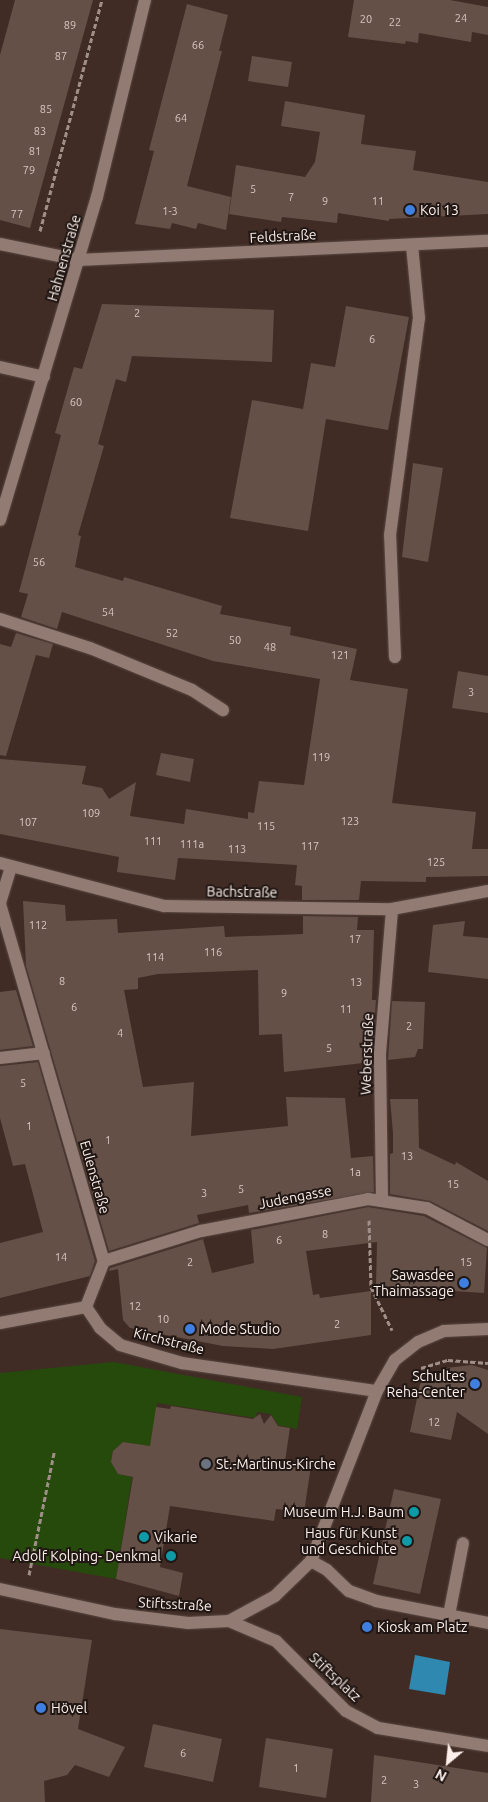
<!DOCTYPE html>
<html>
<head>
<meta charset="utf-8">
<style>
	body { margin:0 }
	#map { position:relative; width:488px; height:1802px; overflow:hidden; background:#402c25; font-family:Ubuntu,sans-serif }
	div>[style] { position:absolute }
	.green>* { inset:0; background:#254a0c }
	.water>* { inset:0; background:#2e88af }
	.building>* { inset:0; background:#655047 }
	.path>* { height:3px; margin-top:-1.5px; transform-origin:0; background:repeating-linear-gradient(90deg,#a08f89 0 5px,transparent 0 7.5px) }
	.roads { filter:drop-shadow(0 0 1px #594842) drop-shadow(0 0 1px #594842) }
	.service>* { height:12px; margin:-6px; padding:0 6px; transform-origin:6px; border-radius:6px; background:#927b72 }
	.minor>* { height:12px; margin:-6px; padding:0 6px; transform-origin:6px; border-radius:6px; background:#927b72 }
	.tertiary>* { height:12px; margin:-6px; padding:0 6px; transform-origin:6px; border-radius:6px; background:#927b72 }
	.secondary>* { height:12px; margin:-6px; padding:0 6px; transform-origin:6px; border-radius:6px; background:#927b72 }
	.dots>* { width:14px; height:14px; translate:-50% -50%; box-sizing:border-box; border:2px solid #201714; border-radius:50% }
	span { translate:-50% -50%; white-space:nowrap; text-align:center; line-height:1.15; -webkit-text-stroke:4px #201714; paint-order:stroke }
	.number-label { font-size:11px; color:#d6c6c0 }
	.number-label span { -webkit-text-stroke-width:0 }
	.poi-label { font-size:14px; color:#fceee9 }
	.left { translate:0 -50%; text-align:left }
	.right { translate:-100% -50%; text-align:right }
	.street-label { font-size:14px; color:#fceee9 }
	.north { position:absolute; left:423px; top:1737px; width:50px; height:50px; -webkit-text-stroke:4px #201714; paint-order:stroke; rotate:208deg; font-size:14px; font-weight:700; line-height:20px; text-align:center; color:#fceee9 }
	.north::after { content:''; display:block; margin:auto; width:18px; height:22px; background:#fceee9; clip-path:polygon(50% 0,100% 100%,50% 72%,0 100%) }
</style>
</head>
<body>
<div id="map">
	<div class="green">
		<i style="clip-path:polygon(114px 1362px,302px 1397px,297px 1429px,278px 1425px,271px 1414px,257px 1412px,256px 1418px,157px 1403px,150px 1446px,123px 1442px,113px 1451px,111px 1462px,118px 1474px,132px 1477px,116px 1579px,0 1558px,0 1373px)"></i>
	</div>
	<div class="water">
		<i style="clip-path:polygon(415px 1655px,450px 1662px,445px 1695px,409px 1689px)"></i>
	</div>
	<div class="building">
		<i style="clip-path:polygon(15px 0,93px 0,30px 228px,0 220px,0 55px)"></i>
		<i style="clip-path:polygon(354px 0,450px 0,488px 7px,488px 35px,472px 32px,471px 42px,419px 33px,418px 43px,406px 41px,405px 44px,348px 37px)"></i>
		<i style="clip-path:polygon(187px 4px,228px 15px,219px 51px,222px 51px,187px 186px,231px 197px,226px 230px,198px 223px,196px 229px,172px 223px,170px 229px,135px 224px,154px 151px,149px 150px)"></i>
		<i style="clip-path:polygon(252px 56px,292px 62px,288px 87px,248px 81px)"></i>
		<i style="clip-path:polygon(285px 101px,365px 115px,361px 144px,416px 151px,413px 170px,488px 182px,488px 214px,389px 219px,389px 221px,338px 213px,337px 223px,282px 217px,281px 222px,229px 214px,236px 165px,305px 177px,315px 162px,320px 132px,281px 126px)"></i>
		<i style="clip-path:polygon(102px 304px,274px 310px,272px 362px,132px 356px,126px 382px,116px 379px,98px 444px,104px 446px,78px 535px,81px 536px,75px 567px,123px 581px,124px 577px,222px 606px,220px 614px,291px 627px,290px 635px,357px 649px,350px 680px,408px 689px,392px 803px,476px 812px,472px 849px,488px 849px,488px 876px,426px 877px,426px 882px,361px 881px,359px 900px,302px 900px,302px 886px,295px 885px,297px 865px,178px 858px,175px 880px,117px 872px,119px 857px,0 834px,0 759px,86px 766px,82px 784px,102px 788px,109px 799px,136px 782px,130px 816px,184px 824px,186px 809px,248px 819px,248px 812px,254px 813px,259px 781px,304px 785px,320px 679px,213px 661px,62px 612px,57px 629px,21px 617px,28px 594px,19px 592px,61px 435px,55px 433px,74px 367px,82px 369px)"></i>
		<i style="clip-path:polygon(346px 306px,409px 317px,388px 430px,326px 419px,308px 531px,230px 518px,252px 400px,303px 409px,311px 363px,335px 367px)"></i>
		<i style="clip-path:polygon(413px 463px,443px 468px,428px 562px,402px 557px)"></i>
		<i style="clip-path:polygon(16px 633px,53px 644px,49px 658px,36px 655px,6px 756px,0 755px,0 644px,11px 647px)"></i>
		<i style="clip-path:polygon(458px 671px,488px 676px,488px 713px,452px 708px)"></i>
		<i style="clip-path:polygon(161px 753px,194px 759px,190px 782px,156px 775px)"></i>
		<i style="clip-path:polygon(23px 901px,65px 905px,66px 921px,117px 919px,118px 933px,224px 926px,225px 937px,303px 934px,303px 916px,358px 917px,357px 930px,374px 930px,372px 1000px,376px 1000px,372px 1062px,284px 1072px,282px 1034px,259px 1035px,258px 970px,158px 974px,138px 978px,138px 989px,124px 990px,143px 1087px,194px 1082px,191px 1136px,288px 1126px,286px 1097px,345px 1098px,351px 1158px,373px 1156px,374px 1192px,249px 1213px,248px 1205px,197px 1215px,199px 1223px,109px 1251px,26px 966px)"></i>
		<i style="clip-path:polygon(465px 921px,463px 936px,488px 938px,488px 979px,428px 972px,433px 925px)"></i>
		<i style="clip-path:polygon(16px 990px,33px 1046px,0 1050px,0 992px)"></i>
		<i style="clip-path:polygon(392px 1001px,425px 1002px,423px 1049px,418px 1049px,415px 1057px,388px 1060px)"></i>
		<i style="clip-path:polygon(38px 1062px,95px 1261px,90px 1276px,0 1298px,0 1243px,43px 1232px,25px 1164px,13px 1166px,0 1118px,0 1066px)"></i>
		<i style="clip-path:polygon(390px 1099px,418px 1099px,419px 1148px,455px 1165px,456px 1162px,488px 1181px,488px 1231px,430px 1201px,390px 1194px,390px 1154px,393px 1153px,393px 1133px)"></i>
		<i style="clip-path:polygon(368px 1207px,424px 1216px,487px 1248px,484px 1293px,376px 1286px,377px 1242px,306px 1251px,313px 1295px,319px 1294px,320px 1298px,371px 1291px,371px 1335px,273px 1349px,223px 1346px,130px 1328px,123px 1320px,118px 1269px,109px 1271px,110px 1268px,203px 1239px,212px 1273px,254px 1263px,251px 1230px)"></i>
		<i style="clip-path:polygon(472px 1365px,488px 1370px,488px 1434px,457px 1412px,451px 1440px,410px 1432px,420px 1384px,446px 1368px)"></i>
		<i style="clip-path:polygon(171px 1406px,253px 1419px,260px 1414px,264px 1424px,271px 1415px,278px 1426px,290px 1428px,285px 1461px,311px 1466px,304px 1512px,276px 1509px,274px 1521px,170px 1506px,160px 1567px,183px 1573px,179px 1596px,116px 1579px,133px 1477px,118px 1474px,111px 1462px,113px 1451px,123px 1442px,150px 1446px,156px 1407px,170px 1409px)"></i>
		<i style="clip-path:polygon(394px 1489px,441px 1499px,420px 1594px,373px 1584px)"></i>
		<i style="clip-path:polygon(0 1629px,92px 1640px,78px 1729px,125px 1747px,109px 1777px,75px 1765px,67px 1775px,44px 1781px,45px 1802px,0 1802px)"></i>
		<i style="clip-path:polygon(153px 1724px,222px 1739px,213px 1782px,144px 1767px)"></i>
		<i style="clip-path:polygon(266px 1738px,333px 1749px,326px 1798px,259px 1787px)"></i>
		<i style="clip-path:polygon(374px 1755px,488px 1773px,488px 1802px,371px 1802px)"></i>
	</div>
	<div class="path">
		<i style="left:40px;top:231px;width:239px;rotate:-75deg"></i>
		<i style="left:369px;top:1220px;width:67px;rotate:88.3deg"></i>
		<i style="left:371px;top:1287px;width:48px;rotate:64deg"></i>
		<i style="left:421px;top:1368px;width:28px;rotate:-17deg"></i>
		<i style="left:448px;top:1360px;width:40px;rotate:4.3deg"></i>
		<i style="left:29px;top:1575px;width:125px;rotate:-78.4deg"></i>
	</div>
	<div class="roads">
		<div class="service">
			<i style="left:0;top:367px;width:45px;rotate:12.8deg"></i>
			<i style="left:0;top:619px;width:95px;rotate:17.9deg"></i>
			<i style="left:90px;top:648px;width:110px;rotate:22.4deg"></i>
			<i style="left:192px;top:690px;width:37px;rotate:33deg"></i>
			<i style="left:395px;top:657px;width:122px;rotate:-92.3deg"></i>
			<i style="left:390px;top:535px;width:219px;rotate:-82.4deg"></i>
			<i style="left:419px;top:318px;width:73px;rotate:-95.5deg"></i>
			<i style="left:449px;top:1615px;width:73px;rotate:-79deg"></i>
		</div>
		<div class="minor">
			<i style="left:0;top:244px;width:81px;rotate:11.4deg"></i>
			<i style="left:79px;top:260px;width:409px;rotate:-2.7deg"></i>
			<i style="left:0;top:863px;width:170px;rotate:14.7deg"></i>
			<i style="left:164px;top:906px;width:228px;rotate:0.8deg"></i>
			<i style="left:392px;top:909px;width:98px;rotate:-10.6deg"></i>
			<i style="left:11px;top:867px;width:39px;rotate:107deg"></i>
			<i style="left:0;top:904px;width:372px;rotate:73.8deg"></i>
			<i style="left:104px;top:1261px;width:49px;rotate:111.4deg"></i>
			<i style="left:0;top:1058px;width:44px;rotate:-6.5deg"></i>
			<i style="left:382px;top:1200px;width:147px;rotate:-90.8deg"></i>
			<i style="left:380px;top:1053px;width:144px;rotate:-85.2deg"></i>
			<i style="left:104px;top:1261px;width:102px;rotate:-17.2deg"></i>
			<i style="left:201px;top:1231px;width:170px;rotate:-10.8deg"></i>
			<i style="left:368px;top:1199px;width:60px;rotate:8.7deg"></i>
			<i style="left:427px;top:1208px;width:69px;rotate:27.7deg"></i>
			<i style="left:86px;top:1307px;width:25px;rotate:56deg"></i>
			<i style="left:100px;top:1328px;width:26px;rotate:40deg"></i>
			<i style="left:120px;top:1345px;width:65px;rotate:16.2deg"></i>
			<i style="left:182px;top:1363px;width:197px;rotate:8.2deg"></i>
			<i style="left:0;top:1323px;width:87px;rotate:-10.5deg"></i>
			<i style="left:311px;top:1561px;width:18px;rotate:29deg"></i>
			<i style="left:327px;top:1570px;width:30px;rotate:44deg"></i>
			<i style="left:349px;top:1591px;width:29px;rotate:20deg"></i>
			<i style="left:376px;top:1601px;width:114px;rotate:11.1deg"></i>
			<i style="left:229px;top:1621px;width:51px;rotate:23.1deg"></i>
			<i style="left:276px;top:1641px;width:99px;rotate:45deg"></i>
			<i style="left:346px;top:1711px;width:36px;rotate:28deg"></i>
			<i style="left:378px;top:1728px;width:111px;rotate:9.3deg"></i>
		</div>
		<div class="tertiary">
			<i style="left:0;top:1589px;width:118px;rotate:12.3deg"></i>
			<i style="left:115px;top:1614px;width:74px;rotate:7deg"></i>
			<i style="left:188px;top:1623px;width:41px;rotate:-2.8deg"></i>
			<i style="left:229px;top:1621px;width:52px;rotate:-28.5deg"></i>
			<i style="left:275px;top:1596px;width:50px;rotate:-44.2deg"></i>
			<i style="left:311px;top:1561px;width:182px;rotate:-68.8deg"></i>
			<i style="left:377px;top:1391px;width:36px;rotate:-60deg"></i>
			<i style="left:395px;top:1360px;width:29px;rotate:-38deg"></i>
			<i style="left:418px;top:1342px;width:28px;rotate:-23deg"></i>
			<i style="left:444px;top:1331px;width:44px;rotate:-2.6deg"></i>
		</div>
		<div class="secondary">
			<i style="left:0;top:520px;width:337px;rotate:-73.3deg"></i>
			<i style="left:97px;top:197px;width:203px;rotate:-76.3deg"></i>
		</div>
	</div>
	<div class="dots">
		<i style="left:410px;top:210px;background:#3f7fe0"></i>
		<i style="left:464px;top:1283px;background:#3f7fe0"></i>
		<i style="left:190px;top:1329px;background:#3f7fe0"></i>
		<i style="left:475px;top:1384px;background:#3f7fe0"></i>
		<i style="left:206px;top:1464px;background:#6b7280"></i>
		<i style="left:414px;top:1512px;background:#0f9aa8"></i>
		<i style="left:144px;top:1537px;background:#0f9aa8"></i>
		<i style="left:407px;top:1541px;background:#0f9aa8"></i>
		<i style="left:171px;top:1556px;background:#0f9aa8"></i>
		<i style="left:367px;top:1627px;background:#3f7fe0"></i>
		<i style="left:41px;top:1708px;background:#3f7fe0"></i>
	</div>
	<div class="number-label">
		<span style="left:461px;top:18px">24</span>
		<span style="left:366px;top:19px">20</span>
		<span style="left:395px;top:22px">22</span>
		<span style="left:70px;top:25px">89</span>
		<span style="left:198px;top:45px">66</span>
		<span style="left:61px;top:56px">87</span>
		<span style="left:46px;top:109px">85</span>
		<span style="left:181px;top:118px">64</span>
		<span style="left:40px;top:131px">83</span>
		<span style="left:35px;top:151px">81</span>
		<span style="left:29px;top:170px">79</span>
		<span style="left:253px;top:189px">5</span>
		<span style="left:291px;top:197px">7</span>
		<span style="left:325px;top:201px">9</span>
		<span style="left:378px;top:201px">11</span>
		<span style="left:170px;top:211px">1-3</span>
		<span style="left:17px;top:214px">77</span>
		<span style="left:137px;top:313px">2</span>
		<span style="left:372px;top:339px">6</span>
		<span style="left:76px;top:402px">60</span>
		<span style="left:39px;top:562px">56</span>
		<span style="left:108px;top:612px">54</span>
		<span style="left:172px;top:633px">52</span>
		<span style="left:235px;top:640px">50</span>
		<span style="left:270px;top:647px">48</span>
		<span style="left:340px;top:655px">121</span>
		<span style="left:471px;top:692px">3</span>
		<span style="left:321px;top:757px">119</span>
		<span style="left:91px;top:813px">109</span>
		<span style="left:350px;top:821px">123</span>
		<span style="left:28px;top:822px">107</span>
		<span style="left:266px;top:826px">115</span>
		<span style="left:153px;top:841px">111</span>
		<span style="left:192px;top:844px">111a</span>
		<span style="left:310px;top:846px">117</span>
		<span style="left:237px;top:849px">113</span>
		<span style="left:436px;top:862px">125</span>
		<span style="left:38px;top:925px">112</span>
		<span style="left:355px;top:939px">17</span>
		<span style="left:213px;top:952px">116</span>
		<span style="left:155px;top:957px">114</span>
		<span style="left:62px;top:981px">8</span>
		<span style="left:356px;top:982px">13</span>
		<span style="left:284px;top:993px">9</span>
		<span style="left:74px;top:1007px">6</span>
		<span style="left:346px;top:1009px">11</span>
		<span style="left:409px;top:1026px">2</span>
		<span style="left:120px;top:1033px">4</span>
		<span style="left:329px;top:1048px">5</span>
		<span style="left:23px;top:1083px">5</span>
		<span style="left:29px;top:1126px">1</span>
		<span style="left:108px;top:1140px">1</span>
		<span style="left:407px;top:1156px">13</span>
		<span style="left:355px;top:1172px">1a</span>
		<span style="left:453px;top:1184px">15</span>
		<span style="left:241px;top:1189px">5</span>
		<span style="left:204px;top:1193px">3</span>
		<span style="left:325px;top:1234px">8</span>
		<span style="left:279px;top:1240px">6</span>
		<span style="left:61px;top:1257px">14</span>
		<span style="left:190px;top:1262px">2</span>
		<span style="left:466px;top:1262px">15</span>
		<span style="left:135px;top:1306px">12</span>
		<span style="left:163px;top:1319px">10</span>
		<span style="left:337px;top:1324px">2</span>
		<span style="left:434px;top:1422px">12</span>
		<span style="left:183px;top:1753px">6</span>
		<span style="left:296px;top:1768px">1</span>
		<span style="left:384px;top:1780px">2</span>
		<span style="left:416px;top:1784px">3</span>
	</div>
	<div class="poi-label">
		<span class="left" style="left:420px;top:210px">Koi 13</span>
		<span class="right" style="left:454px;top:1283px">Sawasdee<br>Thaimassage</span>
		<span class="left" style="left:200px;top:1329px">Mode Studio</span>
		<span class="right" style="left:465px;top:1384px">Schultes<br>Reha-Center</span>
		<span class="left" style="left:216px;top:1464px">St.-Martinus-Kirche</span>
		<span class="right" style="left:404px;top:1512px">Museum H.J. Baum</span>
		<span class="right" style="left:397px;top:1541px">Haus für Kunst<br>und Geschichte</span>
		<span class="left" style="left:154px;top:1537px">Vikarie</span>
		<span class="right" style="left:161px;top:1556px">Adolf Kolping- Denkmal</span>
		<span class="left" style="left:377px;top:1627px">Kiosk am Platz</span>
		<span class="left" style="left:51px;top:1708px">Hövel</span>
	</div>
	<div class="street-label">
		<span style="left:283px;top:236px;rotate:-3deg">Feldstraße</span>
		<span style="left:64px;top:258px;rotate:-74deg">Hahnenstraße</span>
		<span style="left:242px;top:892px;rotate:1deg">Bachstraße</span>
		<span style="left:367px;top:1054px;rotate:-88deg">Weberstraße</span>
		<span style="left:95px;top:1177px;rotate:74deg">Eulenstraße</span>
		<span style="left:295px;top:1197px;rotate:-11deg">Judengasse</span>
		<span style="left:169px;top:1341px;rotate:14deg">Kirchstraße</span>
		<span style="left:175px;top:1604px;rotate:3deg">Stiftsstraße</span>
		<span style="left:335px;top:1677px;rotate:43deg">Stiftsplatz</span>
	</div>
	<div class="north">N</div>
</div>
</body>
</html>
